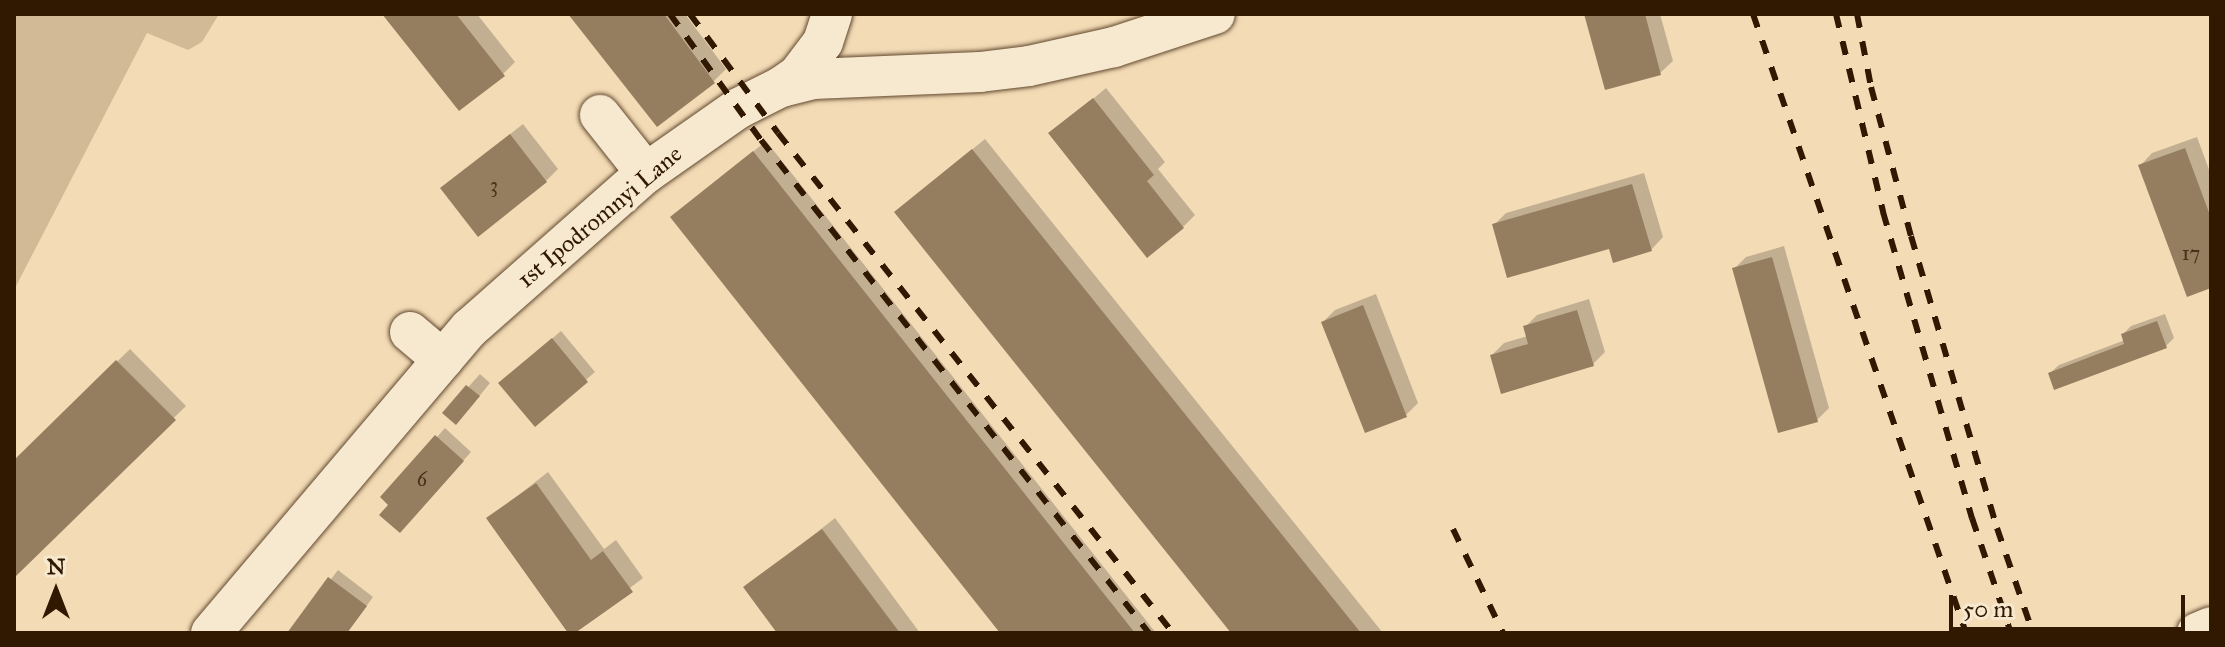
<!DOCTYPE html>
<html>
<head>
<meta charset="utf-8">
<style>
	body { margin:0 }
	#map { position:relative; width:2225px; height:647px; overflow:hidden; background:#f3dbb6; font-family:"IM FELL Great Primer",serif }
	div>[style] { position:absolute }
	.green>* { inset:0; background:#d2ba97 }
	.shadow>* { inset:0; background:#0003 }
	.building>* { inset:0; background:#957d5f }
	.roads { filter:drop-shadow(0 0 2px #61492e) drop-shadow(0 0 2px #61492e) }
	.minor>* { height:40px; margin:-20px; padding:0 20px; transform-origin:20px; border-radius:20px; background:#f7e8d0 }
	.rail>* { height:6px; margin-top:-3px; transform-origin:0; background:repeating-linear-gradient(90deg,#301801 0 14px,transparent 0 28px) }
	span { translate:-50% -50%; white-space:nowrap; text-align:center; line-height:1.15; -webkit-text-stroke:8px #f7e8d0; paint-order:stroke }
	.number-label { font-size:20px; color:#493118 }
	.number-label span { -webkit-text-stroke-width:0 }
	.street-label { font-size:24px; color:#301801 }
	.frame { position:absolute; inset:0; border:16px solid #301801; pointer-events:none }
	.north { position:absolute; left:16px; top:551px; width:80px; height:80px; -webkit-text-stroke:6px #f7e8d0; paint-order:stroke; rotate:0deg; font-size:22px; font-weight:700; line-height:32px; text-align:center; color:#301801 }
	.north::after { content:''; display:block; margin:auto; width:28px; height:36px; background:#301801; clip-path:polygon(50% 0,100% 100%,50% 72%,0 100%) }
	.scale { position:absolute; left:1949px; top:595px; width:236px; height:36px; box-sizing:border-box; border:4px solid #301801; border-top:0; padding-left:10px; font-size:24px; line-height:28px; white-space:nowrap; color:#301801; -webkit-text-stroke:6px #f7e8d0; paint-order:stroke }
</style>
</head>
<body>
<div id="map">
	<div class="green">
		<i style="clip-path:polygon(14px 14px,219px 14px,202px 42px,188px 50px,147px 33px,14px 290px)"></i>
	</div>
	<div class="shadow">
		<i style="clip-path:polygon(384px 14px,477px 14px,515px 62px,503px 74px)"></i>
		<i style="clip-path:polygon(570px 14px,685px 14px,726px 69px,714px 81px)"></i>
		<i style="clip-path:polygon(1586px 14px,1660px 14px,1673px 61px,1660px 73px)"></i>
		<i style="clip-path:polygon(1106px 88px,1165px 162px,1158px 169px,1195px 215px,1183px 227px,1051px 134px)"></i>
		<i style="clip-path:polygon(523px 124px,558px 169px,546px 181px,442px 188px)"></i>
		<i style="clip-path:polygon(2197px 137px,2211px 175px,2211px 286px,2140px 166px,2152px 153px)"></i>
		<i style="clip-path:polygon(985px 139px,1383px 633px,1234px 633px,896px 212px)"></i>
		<i style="clip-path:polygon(766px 141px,1156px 633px,1003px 633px,673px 217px)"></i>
		<i style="clip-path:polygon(1644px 173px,1663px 237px,1651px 250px,1610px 246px,1494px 225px,1506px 213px)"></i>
		<i style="clip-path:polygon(1784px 246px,1829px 408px,1817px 420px,1734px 269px,1746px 257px)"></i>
		<i style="clip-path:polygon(1376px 294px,1418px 403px,1406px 415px,1323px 322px,1335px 310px)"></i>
		<i style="clip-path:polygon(1589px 299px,1605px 352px,1593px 364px,1492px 355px,1504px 343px,1528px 336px,1525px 327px,1537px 315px)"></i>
		<i style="clip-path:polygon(2165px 314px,2174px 338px,2166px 346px,2050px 373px,2059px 365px,2125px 340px,2123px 334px,2131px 326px)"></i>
		<i style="clip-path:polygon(561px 331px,595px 372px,535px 424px,509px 375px)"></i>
		<i style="clip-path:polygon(130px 349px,186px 406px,14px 575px,14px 462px)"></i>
		<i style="clip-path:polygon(480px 374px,490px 383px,468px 410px,445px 413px)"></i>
		<i style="clip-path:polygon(445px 428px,471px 452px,408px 522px,437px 437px)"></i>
		<i style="clip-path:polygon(548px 472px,604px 549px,616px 540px,643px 578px,571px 633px,488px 519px)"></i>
		<i style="clip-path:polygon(835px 518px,920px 633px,780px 633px,746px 588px)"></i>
		<i style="clip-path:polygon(338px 570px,373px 597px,347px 633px,290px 633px)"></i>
	</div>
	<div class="building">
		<i style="clip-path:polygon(382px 14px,456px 14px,505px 76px,459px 111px)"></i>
		<i style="clip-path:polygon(568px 14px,664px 14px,715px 83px,657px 127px)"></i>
		<i style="clip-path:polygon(1584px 14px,1645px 14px,1661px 75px,1605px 90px)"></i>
		<i style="clip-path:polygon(1093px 98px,1154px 175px,1147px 181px,1184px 228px,1147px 258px,1048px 133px)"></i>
		<i style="clip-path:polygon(510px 134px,547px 182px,478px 237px,440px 188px)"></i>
		<i style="clip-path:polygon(2185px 148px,2211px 218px,2211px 288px,2187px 297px,2138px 165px)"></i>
		<i style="clip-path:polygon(972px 149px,1361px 633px,1231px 633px,894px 212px)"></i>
		<i style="clip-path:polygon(753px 151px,1135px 633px,1000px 633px,670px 217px)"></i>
		<i style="clip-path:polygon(1632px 184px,1652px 251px,1613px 263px,1609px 249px,1507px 278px,1492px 224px)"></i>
		<i style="clip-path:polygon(1772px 257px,1818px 422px,1778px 433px,1732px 268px)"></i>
		<i style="clip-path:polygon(1363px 305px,1407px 417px,1365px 433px,1321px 322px)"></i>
		<i style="clip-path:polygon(1577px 310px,1594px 366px,1501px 394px,1490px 355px,1528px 344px,1523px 326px)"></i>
		<i style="clip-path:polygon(2157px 321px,2167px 348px,2054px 390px,2048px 373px,2124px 344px,2121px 334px)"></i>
		<i style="clip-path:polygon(552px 338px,588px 382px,535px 427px,498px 383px)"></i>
		<i style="clip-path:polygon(116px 360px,176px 420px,14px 578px,14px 460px)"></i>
		<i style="clip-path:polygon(466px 385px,480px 396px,456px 425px,442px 413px)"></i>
		<i style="clip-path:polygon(435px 435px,464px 461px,400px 533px,379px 515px,388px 505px,380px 497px)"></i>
		<i style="clip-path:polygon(536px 483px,591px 560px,603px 551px,633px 592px,575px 633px,568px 633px,486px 518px)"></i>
		<i style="clip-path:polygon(822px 529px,900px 633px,777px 633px,743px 587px)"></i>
		<i style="clip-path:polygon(328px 577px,367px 606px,347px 633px,287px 633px)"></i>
	</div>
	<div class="roads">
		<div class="minor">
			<i style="left:781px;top:87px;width:21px;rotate:-35deg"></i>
			<i style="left:798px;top:75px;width:41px;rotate:-52.9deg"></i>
			<i style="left:823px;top:42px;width:29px;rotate:-72deg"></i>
			<i style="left:600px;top:115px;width:74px;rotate:51.6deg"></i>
			<i style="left:410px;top:332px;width:43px;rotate:40.3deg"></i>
			<i style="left:211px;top:633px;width:400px;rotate:-49.7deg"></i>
			<i style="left:470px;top:328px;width:235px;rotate:-41.4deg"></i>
			<i style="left:646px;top:173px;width:113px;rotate:-35deg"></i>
			<i style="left:739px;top:108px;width:47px;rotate:-26.6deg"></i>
			<i style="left:781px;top:87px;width:33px;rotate:-14deg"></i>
			<i style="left:813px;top:79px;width:167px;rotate:-2.4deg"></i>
			<i style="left:980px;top:72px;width:49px;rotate:-7deg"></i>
			<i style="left:1029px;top:66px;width:87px;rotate:-12.6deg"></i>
			<i style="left:1114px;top:47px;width:106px;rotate:-18.1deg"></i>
			<i style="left:2197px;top:633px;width:15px;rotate:-23deg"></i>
		</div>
	</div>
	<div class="rail">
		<i style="left:670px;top:14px;width:155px;rotate:54.2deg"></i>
		<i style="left:761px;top:140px;width:627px;rotate:51.8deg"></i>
		<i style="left:690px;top:14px;width:148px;rotate:53.5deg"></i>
		<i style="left:778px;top:133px;width:637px;rotate:51.69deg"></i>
		<i style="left:1753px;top:14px;width:655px;rotate:71.01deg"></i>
		<i style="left:1836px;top:14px;width:204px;rotate:76.6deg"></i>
		<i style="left:1883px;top:212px;width:319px;rotate:73.8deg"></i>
		<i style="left:1972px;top:518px;width:121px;rotate:71.3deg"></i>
		<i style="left:1857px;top:14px;width:74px;rotate:79.1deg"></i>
		<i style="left:1871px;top:87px;width:154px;rotate:75deg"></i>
		<i style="left:1911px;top:236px;width:304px;rotate:73.6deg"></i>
		<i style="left:1997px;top:528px;width:111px;rotate:71.1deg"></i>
		<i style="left:1453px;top:529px;width:115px;rotate:64.3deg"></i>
	</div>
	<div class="number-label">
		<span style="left:494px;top:185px">3</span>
		<span style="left:2191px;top:253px">17</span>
		<span style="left:422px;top:479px">6</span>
	</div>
	<div class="street-label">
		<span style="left:600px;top:217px;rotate:-40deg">1st Ipodromnyi Lane</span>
	</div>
	<div class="frame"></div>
	<div class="north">N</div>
	<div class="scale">50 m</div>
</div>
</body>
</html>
